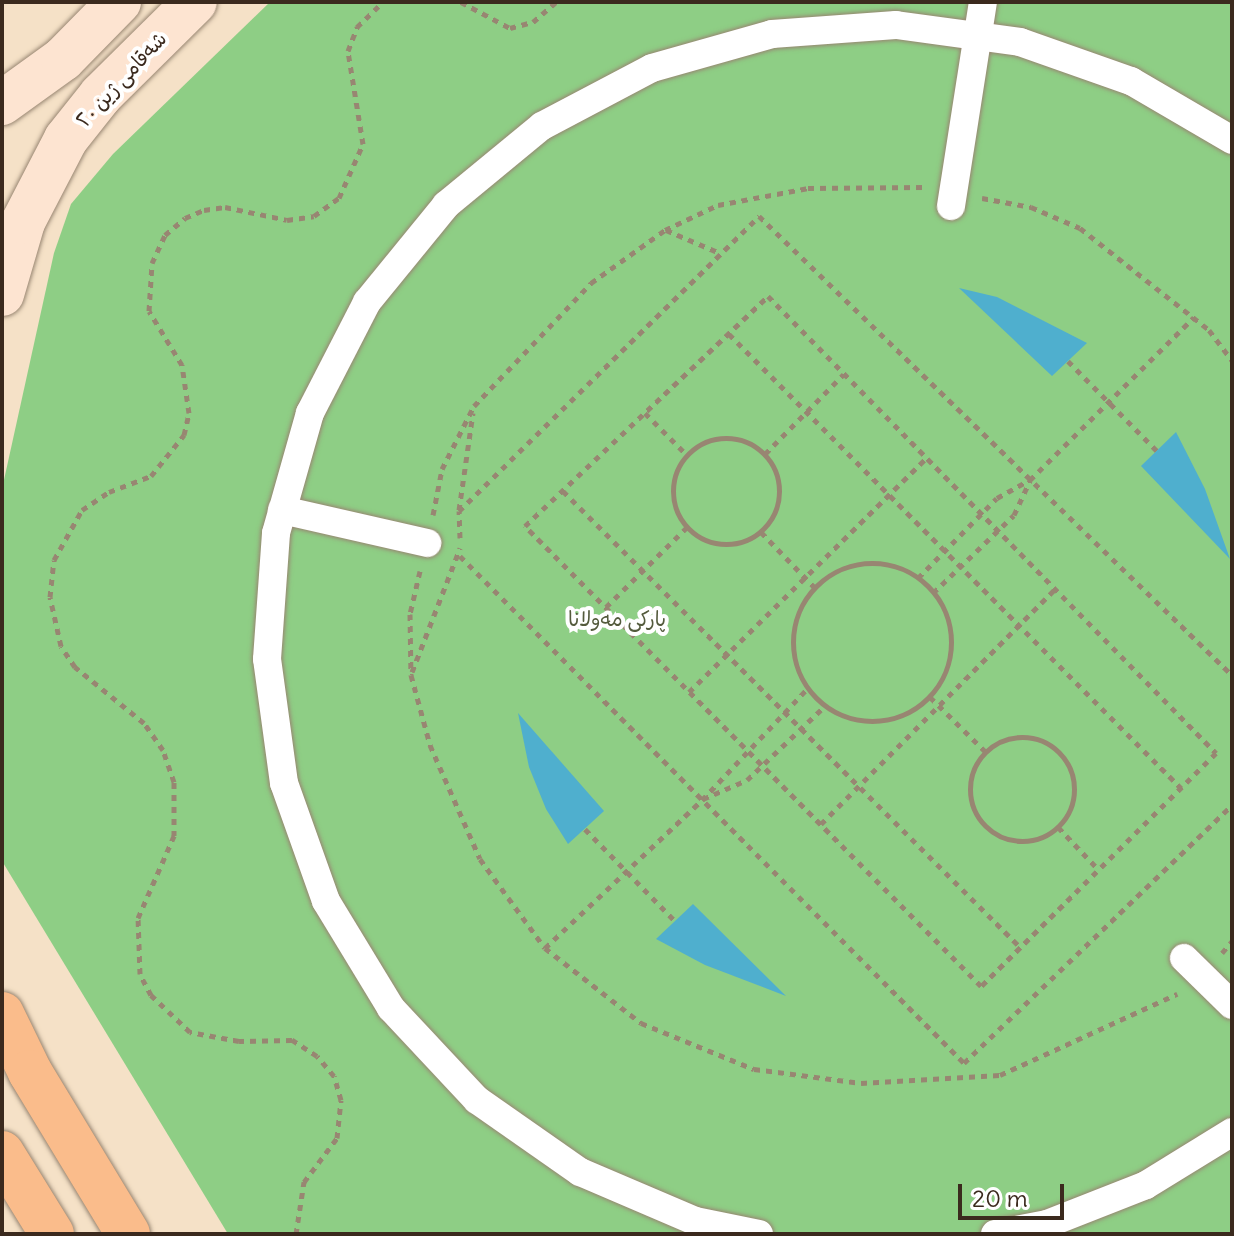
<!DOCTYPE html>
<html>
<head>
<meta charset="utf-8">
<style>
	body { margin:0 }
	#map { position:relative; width:1234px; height:1236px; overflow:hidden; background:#f5e1c7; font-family:Delius,"Playpen Sans Arabic",sans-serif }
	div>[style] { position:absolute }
	.green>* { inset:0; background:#8ece85 }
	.water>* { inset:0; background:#4fafce }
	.path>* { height:5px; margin-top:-2.5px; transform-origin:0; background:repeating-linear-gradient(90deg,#988672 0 6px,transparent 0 12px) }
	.path>.ring { margin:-2.5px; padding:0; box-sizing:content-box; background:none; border:5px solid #988672; border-radius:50% }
	.roads { filter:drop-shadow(0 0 2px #988672) drop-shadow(0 0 2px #988672) }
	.pedestrian>* { height:28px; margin:-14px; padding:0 14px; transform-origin:14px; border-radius:14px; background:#fff }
	.secondary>* { height:44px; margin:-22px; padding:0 22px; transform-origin:22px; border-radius:22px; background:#fde4d1 }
	.primary>* { height:44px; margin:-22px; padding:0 22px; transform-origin:22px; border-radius:22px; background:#fabc8b }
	span { translate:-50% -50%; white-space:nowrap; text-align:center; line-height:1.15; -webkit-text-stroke:8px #fff; paint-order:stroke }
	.street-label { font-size:20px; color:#3b2a1e }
	.park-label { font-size:20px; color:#545b3d }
	.frame { position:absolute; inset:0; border:4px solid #3b2a1e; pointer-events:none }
	.scale { position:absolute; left:958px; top:1184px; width:106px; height:36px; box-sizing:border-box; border:4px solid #3b2a1e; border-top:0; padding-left:10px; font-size:24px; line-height:28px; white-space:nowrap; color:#3b2a1e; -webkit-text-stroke:6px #fff; paint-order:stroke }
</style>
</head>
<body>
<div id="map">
	<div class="green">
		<i style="clip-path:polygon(270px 2px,1232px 2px,1232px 1230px,1228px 1234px,228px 1234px,2px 861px,2px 489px,54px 253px,71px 204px,113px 154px)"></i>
	</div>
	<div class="water">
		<i style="clip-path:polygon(959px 288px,997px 297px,1087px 343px,1052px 376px)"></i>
		<i style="clip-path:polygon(1176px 432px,1205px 489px,1230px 559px,1141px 466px)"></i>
		<i style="clip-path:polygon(518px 713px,604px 811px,568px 844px,546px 809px,529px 767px)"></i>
		<i style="clip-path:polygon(693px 904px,786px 996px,705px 965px,656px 939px)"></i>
	</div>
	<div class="path">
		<i style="left:461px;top:2px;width:55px;rotate:28deg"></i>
		<i style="left:510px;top:28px;width:24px;rotate:-15deg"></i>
		<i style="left:533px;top:22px;width:30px;rotate:-41deg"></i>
		<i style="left:982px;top:198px;width:50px;rotate:10.4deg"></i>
		<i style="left:1031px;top:207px;width:53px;rotate:23.2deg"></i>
		<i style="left:1080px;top:228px;width:164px;rotate:38.3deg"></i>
		<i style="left:1209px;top:330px;width:38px;rotate:53deg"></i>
		<i style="left:666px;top:230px;width:59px;rotate:23.1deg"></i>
		<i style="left:768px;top:296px;width:640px;rotate:45.57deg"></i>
		<i style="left:1216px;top:753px;width:331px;rotate:135.2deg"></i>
		<i style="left:981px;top:986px;width:648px;rotate:-134.75deg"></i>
		<i style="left:525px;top:526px;width:335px;rotate:-43.4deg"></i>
		<i style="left:729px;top:334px;width:641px;rotate:45.13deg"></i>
		<i style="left:1068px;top:361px;width:127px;rotate:45.3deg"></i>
		<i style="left:645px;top:413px;width:59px;rotate:45deg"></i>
		<i class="ring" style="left:673px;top:438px;width:101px;height:101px"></i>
		<i style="left:765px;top:454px;width:112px;rotate:-45.4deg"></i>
		<i style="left:563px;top:491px;width:646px;rotate:44.94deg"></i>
		<i style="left:459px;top:510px;width:98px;rotate:-81.8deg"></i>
		<i style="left:433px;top:515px;width:47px;rotate:-78.9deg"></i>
		<i style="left:442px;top:469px;width:71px;rotate:-63.1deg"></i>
		<i style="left:474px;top:406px;width:170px;rotate:-46.4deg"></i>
		<i style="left:591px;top:283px;width:91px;rotate:-35.6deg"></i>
		<i style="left:665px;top:230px;width:59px;rotate:-25.3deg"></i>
		<i style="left:718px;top:205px;width:92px;rotate:-10.7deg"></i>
		<i style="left:808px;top:188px;width:117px;rotate:-0.5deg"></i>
		<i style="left:761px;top:532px;width:78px;rotate:46deg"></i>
		<i style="left:460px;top:538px;width:27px;rotate:-92deg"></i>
		<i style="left:459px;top:511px;width:421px;rotate:-44.5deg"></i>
		<i style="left:759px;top:216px;width:659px;rotate:44.14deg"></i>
		<i style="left:460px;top:556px;width:715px;rotate:45.17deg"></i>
		<i style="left:964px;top:1063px;width:372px;rotate:-43.9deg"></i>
		<i class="ring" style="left:793px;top:563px;width:153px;height:153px"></i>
		<i style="left:420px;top:571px;width:44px;rotate:103.1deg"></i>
		<i style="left:410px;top:614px;width:61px;rotate:89.1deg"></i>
		<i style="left:411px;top:675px;width:73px;rotate:74.8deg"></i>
		<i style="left:430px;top:745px;width:124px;rotate:66.3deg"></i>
		<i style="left:480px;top:859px;width:110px;rotate:53.9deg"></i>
		<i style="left:545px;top:948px;width:122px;rotate:38deg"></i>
		<i style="left:641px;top:1023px;width:122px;rotate:22.2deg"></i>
		<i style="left:754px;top:1069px;width:108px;rotate:7.5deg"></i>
		<i style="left:861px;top:1083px;width:139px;rotate:-3.3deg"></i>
		<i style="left:1000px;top:1075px;width:195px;rotate:-24.6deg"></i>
		<i style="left:918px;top:578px;width:112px;rotate:-45.4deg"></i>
		<i style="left:997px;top:498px;width:38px;rotate:-29deg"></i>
		<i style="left:1030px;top:480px;width:231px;rotate:-44.8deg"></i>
		<i style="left:933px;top:593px;width:112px;rotate:-43.9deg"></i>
		<i style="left:1014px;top:515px;width:38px;rotate:-65deg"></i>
		<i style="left:606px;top:607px;width:114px;rotate:-44.6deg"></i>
		<i style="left:412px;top:672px;width:133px;rotate:-68.8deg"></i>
		<i style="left:689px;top:692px;width:333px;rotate:-44.6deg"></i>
		<i style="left:930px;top:697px;width:78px;rotate:44.5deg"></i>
		<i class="ring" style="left:970px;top:737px;width:99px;height:99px"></i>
		<i style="left:703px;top:799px;width:48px;rotate:-23.4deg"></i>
		<i style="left:747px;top:780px;width:108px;rotate:-43.5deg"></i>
		<i style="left:821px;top:824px;width:332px;rotate:-45.1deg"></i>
		<i style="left:1058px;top:827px;width:58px;rotate:46.4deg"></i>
		<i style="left:585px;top:829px;width:129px;rotate:45.6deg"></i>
		<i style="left:545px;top:948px;width:216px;rotate:-43.3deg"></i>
		<i style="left:702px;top:800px;width:154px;rotate:-46.6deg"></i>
		<i style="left:1222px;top:953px;width:16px;rotate:-50deg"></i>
		<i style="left:296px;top:1234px;width:53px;rotate:-81.3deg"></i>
		<i style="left:304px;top:1182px;width:55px;rotate:-53.1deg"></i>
		<i style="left:337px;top:1138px;width:38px;rotate:-84deg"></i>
		<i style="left:341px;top:1100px;width:25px;rotate:-106deg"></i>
		<i style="left:334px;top:1076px;width:26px;rotate:-130deg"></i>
		<i style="left:317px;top:1056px;width:30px;rotate:-147deg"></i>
		<i style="left:292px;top:1040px;width:53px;rotate:178.9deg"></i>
		<i style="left:239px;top:1041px;width:50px;rotate:-169.6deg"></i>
		<i style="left:190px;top:1032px;width:54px;rotate:-136.5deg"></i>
		<i style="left:151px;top:995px;width:24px;rotate:-118deg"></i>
		<i style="left:140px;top:974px;width:56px;rotate:-92deg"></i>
		<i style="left:138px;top:918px;width:90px;rotate:-66.3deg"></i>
		<i style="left:174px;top:836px;width:54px;rotate:-90deg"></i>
		<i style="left:174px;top:782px;width:34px;rotate:-109deg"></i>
		<i style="left:163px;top:750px;width:33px;rotate:-125deg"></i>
		<i style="left:144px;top:723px;width:89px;rotate:-140.9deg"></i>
		<i style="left:75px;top:667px;width:25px;rotate:-124deg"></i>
		<i style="left:61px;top:646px;width:50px;rotate:-102.7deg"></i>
		<i style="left:50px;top:597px;width:37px;rotate:-84deg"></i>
		<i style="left:54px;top:560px;width:57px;rotate:-60.8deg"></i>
		<i style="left:82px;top:510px;width:32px;rotate:-34deg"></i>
		<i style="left:109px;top:492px;width:45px;rotate:-20.9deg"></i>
		<i style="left:151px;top:476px;width:53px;rotate:-51.2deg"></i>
		<i style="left:184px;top:435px;width:23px;rotate:-77deg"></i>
		<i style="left:189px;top:413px;width:49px;rotate:-98.3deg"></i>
		<i style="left:182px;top:365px;width:63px;rotate:-121.4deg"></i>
		<i style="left:149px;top:311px;width:48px;rotate:-86.4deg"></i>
		<i style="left:152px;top:263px;width:31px;rotate:-65deg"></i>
		<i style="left:165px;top:235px;width:26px;rotate:-40deg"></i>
		<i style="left:185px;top:218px;width:21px;rotate:-23deg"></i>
		<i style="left:204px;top:210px;width:21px;rotate:-8deg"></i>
		<i style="left:225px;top:207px;width:63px;rotate:11.8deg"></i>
		<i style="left:287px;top:220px;width:27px;rotate:-8deg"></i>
		<i style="left:314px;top:216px;width:31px;rotate:-36deg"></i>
		<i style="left:339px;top:198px;width:59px;rotate:-66deg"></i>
		<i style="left:363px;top:144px;width:94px;rotate:-99.2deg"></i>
		<i style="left:348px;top:51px;width:26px;rotate:-69deg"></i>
		<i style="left:357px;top:27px;width:36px;rotate:-44deg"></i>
	</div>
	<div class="roads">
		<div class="pedestrian">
			<i style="left:951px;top:206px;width:206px;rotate:-81.1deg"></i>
			<i style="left:282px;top:510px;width:149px;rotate:12.8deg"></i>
			<i style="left:1184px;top:958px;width:67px;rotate:44.4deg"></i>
			<i style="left:759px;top:1234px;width:65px;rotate:-168.5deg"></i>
			<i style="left:695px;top:1221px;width:125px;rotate:-156.9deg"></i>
			<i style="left:580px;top:1172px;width:126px;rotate:-145deg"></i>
			<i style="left:477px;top:1100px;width:126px;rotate:-133.1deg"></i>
			<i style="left:391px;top:1008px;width:125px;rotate:-121.3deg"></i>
			<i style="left:326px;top:901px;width:125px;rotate:-109.6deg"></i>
			<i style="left:284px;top:783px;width:125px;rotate:-97.8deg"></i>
			<i style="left:267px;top:659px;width:126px;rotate:-85.9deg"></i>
			<i style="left:276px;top:533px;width:125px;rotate:-74.2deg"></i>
			<i style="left:310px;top:413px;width:125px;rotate:-62.8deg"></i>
			<i style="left:367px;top:302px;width:125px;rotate:-50.8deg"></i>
			<i style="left:446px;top:205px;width:124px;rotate:-39.5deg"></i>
			<i style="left:542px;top:126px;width:124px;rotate:-27.8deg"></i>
			<i style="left:652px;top:68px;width:125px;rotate:-15.8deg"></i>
			<i style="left:772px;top:34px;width:124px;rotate:-4.2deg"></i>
			<i style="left:896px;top:25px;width:125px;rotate:7.8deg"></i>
			<i style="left:1020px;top:42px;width:118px;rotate:19.4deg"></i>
			<i style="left:1131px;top:81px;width:117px;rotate:30.3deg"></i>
			<i style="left:995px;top:1234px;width:53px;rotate:-10.9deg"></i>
			<i style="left:1047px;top:1224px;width:106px;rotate:-21.5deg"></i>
			<i style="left:1146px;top:1185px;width:101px;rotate:-31.6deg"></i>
		</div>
		<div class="secondary">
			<i style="left:2px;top:103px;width:75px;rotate:-35.8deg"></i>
			<i style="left:63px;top:59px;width:80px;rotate:-45.5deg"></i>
			<i style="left:2px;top:294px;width:75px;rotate:-73.7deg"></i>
			<i style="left:23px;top:222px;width:93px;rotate:-62.6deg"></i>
			<i style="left:66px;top:139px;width:56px;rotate:-51.5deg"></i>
			<i style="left:101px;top:95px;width:132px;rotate:-44.7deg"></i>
		</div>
		<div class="primary">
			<i style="left:2px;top:1014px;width:64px;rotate:64.2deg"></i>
			<i style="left:30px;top:1072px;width:189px;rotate:58.8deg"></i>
			<i style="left:2px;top:1153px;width:95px;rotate:58.3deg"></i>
		</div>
	</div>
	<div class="street-label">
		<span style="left:121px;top:79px;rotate:-47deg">شەقامی ژین ٢٠</span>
	</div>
	<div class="park-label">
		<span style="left:617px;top:618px">پارکی مەولانا</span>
	</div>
	<div class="frame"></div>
	<div class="scale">20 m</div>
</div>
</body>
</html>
